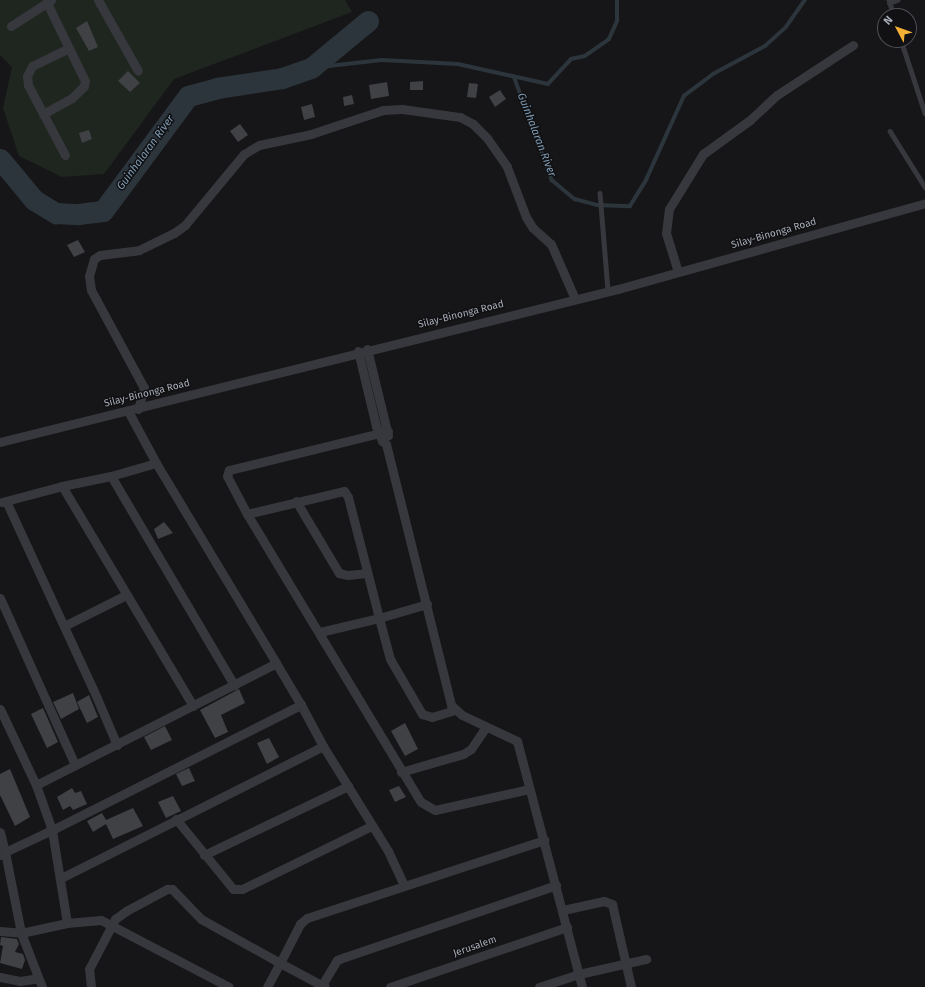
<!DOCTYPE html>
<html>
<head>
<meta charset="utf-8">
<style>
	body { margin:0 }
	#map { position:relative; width:925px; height:987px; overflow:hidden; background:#161618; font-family:"Fira Sans",sans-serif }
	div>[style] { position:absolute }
	.green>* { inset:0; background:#1e261f }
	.stream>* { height:3.5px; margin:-1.75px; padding:0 1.75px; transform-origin:1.75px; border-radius:1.75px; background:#2c353c }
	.river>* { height:21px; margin:-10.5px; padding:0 10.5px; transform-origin:10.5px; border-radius:10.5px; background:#2c353c }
	.building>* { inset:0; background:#404145 }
	.service>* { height:4.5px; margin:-2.25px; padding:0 2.25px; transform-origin:2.25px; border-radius:2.25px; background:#37383d }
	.minor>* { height:9px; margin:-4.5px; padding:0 4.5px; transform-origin:4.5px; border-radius:4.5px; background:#37383d }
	span { translate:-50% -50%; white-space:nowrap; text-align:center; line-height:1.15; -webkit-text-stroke:3px #111113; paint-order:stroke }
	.street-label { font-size:10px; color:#a8adb8 }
	.water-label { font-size:11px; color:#7f9bb3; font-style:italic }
	.north { position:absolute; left:877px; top:8px; width:40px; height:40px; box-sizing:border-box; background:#111113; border:1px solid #4d4f55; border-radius:50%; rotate:311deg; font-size:11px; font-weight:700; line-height:16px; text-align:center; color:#a8adb8 }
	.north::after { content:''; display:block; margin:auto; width:14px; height:18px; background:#f2b134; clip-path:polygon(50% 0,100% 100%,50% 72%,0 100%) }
</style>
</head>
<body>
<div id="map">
	<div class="green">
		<i style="clip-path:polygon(0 0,345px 0,352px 12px,174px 79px,104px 174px,62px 177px,19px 156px,3px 108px,12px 67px,0 55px)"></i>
	</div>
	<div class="stream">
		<i style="left:311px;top:68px;width:71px;rotate:-6.4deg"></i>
		<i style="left:382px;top:60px;width:76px;rotate:3deg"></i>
		<i style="left:458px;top:64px;width:92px;rotate:12.5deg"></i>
		<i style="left:548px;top:84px;width:34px;rotate:-47deg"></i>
		<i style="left:571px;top:59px;width:14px;rotate:-12deg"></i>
		<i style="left:585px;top:56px;width:29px;rotate:-35deg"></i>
		<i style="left:609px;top:39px;width:20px;rotate:-66deg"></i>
		<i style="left:617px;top:21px;width:21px;rotate:-90deg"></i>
		<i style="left:514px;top:76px;width:111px;rotate:69.9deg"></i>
		<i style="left:552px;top:180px;width:30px;rotate:40deg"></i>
		<i style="left:575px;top:199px;width:23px;rotate:15deg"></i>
		<i style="left:597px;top:205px;width:33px;rotate:2deg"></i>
		<i style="left:630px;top:206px;width:31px;rotate:-58deg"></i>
		<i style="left:646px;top:180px;width:92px;rotate:-65.7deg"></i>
		<i style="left:684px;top:96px;width:36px;rotate:-37deg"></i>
		<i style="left:713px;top:74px;width:59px;rotate:-28.3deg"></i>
		<i style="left:765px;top:46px;width:28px;rotate:-42deg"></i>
		<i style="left:786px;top:27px;width:33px;rotate:-55deg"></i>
	</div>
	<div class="river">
		<i style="left:0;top:159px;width:53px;rotate:50.3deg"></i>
		<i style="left:34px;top:200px;width:26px;rotate:31deg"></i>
		<i style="left:56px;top:213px;width:22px;rotate:3deg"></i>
		<i style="left:78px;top:214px;width:25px;rotate:-7deg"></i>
		<i style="left:103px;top:211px;width:143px;rotate:-53.5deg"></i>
		<i style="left:188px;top:96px;width:30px;rotate:-15deg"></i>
		<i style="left:217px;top:88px;width:66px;rotate:-8.7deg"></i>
		<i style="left:282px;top:78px;width:31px;rotate:-19deg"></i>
		<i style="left:311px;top:68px;width:74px;rotate:-39.5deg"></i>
	</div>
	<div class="building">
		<i style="clip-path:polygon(87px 21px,98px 47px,89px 51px,76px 28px)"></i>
		<i style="clip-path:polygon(128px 71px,140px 83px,130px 92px,118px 81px)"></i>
		<i style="clip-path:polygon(423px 81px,423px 90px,410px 90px,410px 82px)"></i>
		<i style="clip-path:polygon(387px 82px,389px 96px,371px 99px,369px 85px)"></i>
		<i style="clip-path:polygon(469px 83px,478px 84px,476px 98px,467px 97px)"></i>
		<i style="clip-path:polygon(500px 90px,506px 99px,495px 107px,489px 97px)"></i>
		<i style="clip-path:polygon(352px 95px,354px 104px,344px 106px,343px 97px)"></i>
		<i style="clip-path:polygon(312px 104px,315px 117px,304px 120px,301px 107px)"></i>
		<i style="clip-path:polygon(240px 124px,248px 135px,238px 142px,230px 131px)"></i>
		<i style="clip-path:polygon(89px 130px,92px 139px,82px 143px,79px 133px)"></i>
		<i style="clip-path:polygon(78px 240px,85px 252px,74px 257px,67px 245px)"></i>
		<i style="clip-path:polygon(164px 522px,173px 533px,158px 539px,154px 529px)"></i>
		<i style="clip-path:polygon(239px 689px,245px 703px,221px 715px,228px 732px,215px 738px,200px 710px)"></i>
		<i style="clip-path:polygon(73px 693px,79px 709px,61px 719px,53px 702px)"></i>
		<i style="clip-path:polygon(89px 695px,98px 717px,87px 723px,77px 702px)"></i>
		<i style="clip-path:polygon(43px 708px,58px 742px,47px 748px,31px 714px)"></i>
		<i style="clip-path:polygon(405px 723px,418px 749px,405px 756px,391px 731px)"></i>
		<i style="clip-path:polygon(165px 726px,172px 740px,151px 750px,144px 737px)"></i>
		<i style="clip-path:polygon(269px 738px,279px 757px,267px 764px,257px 743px)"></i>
		<i style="clip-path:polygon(189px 768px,195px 781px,182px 786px,176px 774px)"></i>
		<i style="clip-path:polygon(10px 769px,30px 817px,15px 826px,0 795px,0 774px)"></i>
		<i style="clip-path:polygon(399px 786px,406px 797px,395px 802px,389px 790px)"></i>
		<i style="clip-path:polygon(72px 788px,75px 793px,81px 791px,87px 804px,73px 810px,70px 806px,63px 810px,57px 797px)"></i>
		<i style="clip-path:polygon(173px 796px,181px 811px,166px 818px,158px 802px)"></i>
		<i style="clip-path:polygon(133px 808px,143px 826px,113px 839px,106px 824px,93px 832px,87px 821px,102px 813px,106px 820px)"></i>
		<i style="clip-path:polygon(1px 937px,17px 939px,19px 944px,15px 952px,23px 954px,25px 960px,22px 969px,0 963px,3px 946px,0 945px)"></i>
	</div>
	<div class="service">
		<i style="left:889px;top:0;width:17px;rotate:73deg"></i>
		<i style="left:889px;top:3px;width:9px;rotate:-21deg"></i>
		<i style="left:901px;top:40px;width:77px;rotate:71.8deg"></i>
		<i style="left:890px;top:131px;width:66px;rotate:58deg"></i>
		<i style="left:600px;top:193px;width:98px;rotate:85.3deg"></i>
	</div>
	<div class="minor">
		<i style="left:98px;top:0;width:81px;rotate:60.6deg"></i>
		<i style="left:11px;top:26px;width:48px;rotate:-33deg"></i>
		<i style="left:43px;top:114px;width:33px;rotate:-29deg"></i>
		<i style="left:72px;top:98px;width:17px;rotate:-45deg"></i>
		<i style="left:84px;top:86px;width:5px;rotate:-79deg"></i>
		<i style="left:85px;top:81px;width:87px;rotate:-116deg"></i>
		<i style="left:65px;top:155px;width:79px;rotate:-117.9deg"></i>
		<i style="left:28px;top:85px;width:9px;rotate:-96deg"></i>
		<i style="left:27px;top:76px;width:11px;rotate:-63deg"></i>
		<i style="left:32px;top:66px;width:41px;rotate:-25.9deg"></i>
		<i style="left:678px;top:272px;width:41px;rotate:-107.1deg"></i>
		<i style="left:666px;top:233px;width:24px;rotate:-83deg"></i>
		<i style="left:669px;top:209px;width:65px;rotate:-58.3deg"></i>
		<i style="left:703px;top:154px;width:58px;rotate:-35.9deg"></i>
		<i style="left:750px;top:120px;width:37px;rotate:-43deg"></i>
		<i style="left:777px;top:95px;width:91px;rotate:-33.3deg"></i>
		<i style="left:367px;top:349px;width:89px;rotate:76.3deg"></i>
		<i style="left:358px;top:351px;width:77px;rotate:76.5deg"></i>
		<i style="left:376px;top:426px;width:16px;rotate:68deg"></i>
		<i style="left:382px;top:441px;width:5px;rotate:37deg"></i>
		<i style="left:386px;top:444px;width:269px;rotate:76deg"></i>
		<i style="left:451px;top:705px;width:15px;rotate:42deg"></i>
		<i style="left:462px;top:715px;width:61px;rotate:25.3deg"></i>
		<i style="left:517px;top:741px;width:254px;rotate:75.2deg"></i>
		<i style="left:138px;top:409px;width:22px;rotate:-74deg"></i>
		<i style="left:144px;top:388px;width:111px;rotate:-118.4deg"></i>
		<i style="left:91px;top:290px;width:14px;rotate:-98deg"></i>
		<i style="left:89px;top:276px;width:18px;rotate:-74deg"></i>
		<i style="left:94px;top:259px;width:7px;rotate:-34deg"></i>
		<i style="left:100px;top:255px;width:39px;rotate:-7deg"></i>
		<i style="left:139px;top:250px;width:39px;rotate:-26deg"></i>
		<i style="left:174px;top:233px;width:14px;rotate:-36deg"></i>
		<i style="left:185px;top:225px;width:92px;rotate:-50.3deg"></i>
		<i style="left:244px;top:154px;width:17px;rotate:-31deg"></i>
		<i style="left:259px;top:145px;width:53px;rotate:-11.9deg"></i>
		<i style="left:311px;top:134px;width:76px;rotate:-18.4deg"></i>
		<i style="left:383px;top:110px;width:19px;rotate:-3deg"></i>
		<i style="left:402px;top:109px;width:59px;rotate:7.9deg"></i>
		<i style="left:460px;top:117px;width:15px;rotate:28deg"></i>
		<i style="left:473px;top:124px;width:20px;rotate:45deg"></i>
		<i style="left:487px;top:138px;width:35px;rotate:55deg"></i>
		<i style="left:507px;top:167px;width:53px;rotate:69.2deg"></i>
		<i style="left:526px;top:217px;width:13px;rotate:58deg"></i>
		<i style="left:533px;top:228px;width:24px;rotate:42deg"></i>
		<i style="left:551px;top:244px;width:60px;rotate:66.4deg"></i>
		<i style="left:128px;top:411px;width:59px;rotate:61.7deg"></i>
		<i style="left:156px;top:463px;width:47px;rotate:163.9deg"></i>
		<i style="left:111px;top:476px;width:243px;rotate:59.5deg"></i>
		<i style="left:388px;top:431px;width:164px;rotate:166.2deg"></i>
		<i style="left:229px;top:470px;width:6px;rotate:108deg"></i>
		<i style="left:227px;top:476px;width:43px;rotate:62.2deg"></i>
		<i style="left:247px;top:514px;width:336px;rotate:58.9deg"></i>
		<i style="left:421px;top:802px;width:16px;rotate:30deg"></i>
		<i style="left:435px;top:810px;width:96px;rotate:-12.6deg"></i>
		<i style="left:0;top:442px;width:637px;rotate:-13.91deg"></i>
		<i style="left:618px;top:289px;width:319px;rotate:-15.6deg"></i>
		<i style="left:156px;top:463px;width:233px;rotate:59deg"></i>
		<i style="left:111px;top:476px;width:50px;rotate:168.5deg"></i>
		<i style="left:62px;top:486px;width:256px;rotate:59.2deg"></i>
		<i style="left:6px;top:501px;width:207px;rotate:65.2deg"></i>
		<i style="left:93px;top:689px;width:61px;rotate:66.8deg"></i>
		<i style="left:296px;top:501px;width:84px;rotate:59.2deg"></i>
		<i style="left:339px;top:573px;width:9px;rotate:13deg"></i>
		<i style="left:348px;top:575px;width:18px;rotate:-6deg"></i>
		<i style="left:2px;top:502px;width:62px;rotate:-14.9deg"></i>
		<i style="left:247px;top:514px;width:100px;rotate:-13.3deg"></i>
		<i style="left:344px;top:491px;width:7px;rotate:56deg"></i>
		<i style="left:348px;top:497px;width:125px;rotate:75.6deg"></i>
		<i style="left:379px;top:618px;width:50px;rotate:-16.3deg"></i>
		<i style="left:0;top:598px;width:183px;rotate:65.8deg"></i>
		<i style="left:64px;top:626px;width:69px;rotate:-26.6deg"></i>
		<i style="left:320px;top:632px;width:61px;rotate:-13.3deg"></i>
		<i style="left:379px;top:618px;width:42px;rotate:75deg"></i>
		<i style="left:390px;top:659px;width:64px;rotate:59.8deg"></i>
		<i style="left:422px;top:714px;width:10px;rotate:17deg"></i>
		<i style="left:432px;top:717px;width:24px;rotate:-17deg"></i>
		<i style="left:0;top:709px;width:84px;rotate:64.7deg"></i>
		<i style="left:401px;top:772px;width:65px;rotate:-16.2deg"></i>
		<i style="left:463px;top:754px;width:9px;rotate:-32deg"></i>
		<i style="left:471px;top:749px;width:27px;rotate:-56deg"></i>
		<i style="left:176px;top:819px;width:90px;rotate:50.8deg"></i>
		<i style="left:233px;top:889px;width:9px"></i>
		<i style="left:242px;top:889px;width:144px;rotate:-26deg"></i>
		<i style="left:0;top:832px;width:21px;rotate:76deg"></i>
		<i style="left:5px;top:852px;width:52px;rotate:-25.1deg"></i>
		<i style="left:52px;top:830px;width:48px;rotate:-109.6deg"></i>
		<i style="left:36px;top:785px;width:269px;rotate:-26.9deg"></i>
		<i style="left:276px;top:663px;width:49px;rotate:59.2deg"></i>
		<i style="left:0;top:855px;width:6px;rotate:-31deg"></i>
		<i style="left:5px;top:852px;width:83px;rotate:78.8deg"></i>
		<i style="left:21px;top:933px;width:58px;rotate:68.7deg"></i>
		<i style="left:204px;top:855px;width:160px;rotate:-25.6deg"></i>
		<i style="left:61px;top:878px;width:293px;rotate:-26.7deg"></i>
		<i style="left:563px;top:910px;width:42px;rotate:-12.4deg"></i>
		<i style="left:604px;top:901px;width:9px;rotate:21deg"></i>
		<i style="left:612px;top:904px;width:85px;rotate:77.1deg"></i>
		<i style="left:67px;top:923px;width:94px;rotate:-99.2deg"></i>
		<i style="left:52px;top:830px;width:279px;rotate:-26.7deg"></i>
		<i style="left:301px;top:705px;width:47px;rotate:61.8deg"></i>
		<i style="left:323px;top:746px;width:123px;rotate:58.2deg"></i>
		<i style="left:388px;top:851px;width:38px;rotate:65deg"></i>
		<i style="left:0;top:931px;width:21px;rotate:5deg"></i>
		<i style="left:21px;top:933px;width:47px;rotate:-12.3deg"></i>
		<i style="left:67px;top:923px;width:34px;rotate:-5deg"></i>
		<i style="left:101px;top:920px;width:144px;rotate:27.6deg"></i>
		<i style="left:0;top:977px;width:20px;rotate:11deg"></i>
		<i style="left:20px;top:981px;width:18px;rotate:-9deg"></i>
		<i style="left:322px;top:985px;width:29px;rotate:-59deg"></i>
		<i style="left:337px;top:960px;width:9px;rotate:-21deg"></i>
		<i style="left:345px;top:957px;width:223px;rotate:-18.8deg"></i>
		<i style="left:91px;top:987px;width:18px;rotate:-96deg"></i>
		<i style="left:89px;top:969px;width:56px;rotate:-62.5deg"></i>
		<i style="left:115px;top:919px;width:14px;rotate:-36deg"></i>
		<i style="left:126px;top:911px;width:47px;rotate:-28.2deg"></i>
		<i style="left:167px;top:889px;width:5px"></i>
		<i style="left:172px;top:889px;width:42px;rotate:46deg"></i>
		<i style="left:201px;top:919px;width:90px;rotate:29.1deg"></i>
		<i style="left:280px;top:963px;width:44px;rotate:-62.9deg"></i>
		<i style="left:300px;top:924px;width:9px;rotate:-41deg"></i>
		<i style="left:307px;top:918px;width:250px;rotate:-18.2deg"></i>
		<i style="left:267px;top:987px;width:27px;rotate:-62deg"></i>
		<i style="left:280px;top:963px;width:51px;rotate:28.1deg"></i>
		<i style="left:390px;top:987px;width:187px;rotate:-18.7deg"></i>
		<i style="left:539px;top:987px;width:42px;rotate:-18deg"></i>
		<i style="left:579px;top:974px;width:69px;rotate:-12.6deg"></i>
	</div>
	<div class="street-label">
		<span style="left:774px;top:234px;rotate:-16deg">Silay-Binonga Road</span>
		<span style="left:461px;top:315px;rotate:-14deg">Silay-Binonga Road</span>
		<span style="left:147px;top:394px;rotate:-14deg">Silay-Binonga Road</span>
		<span style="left:475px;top:947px;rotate:-19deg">Jerusalem</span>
	</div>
	<div class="water-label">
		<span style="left:536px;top:135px;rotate:69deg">Guinhalaran River</span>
		<span style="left:146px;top:153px;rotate:-54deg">Guinhalaran River</span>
	</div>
	<div class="north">N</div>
</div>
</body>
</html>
